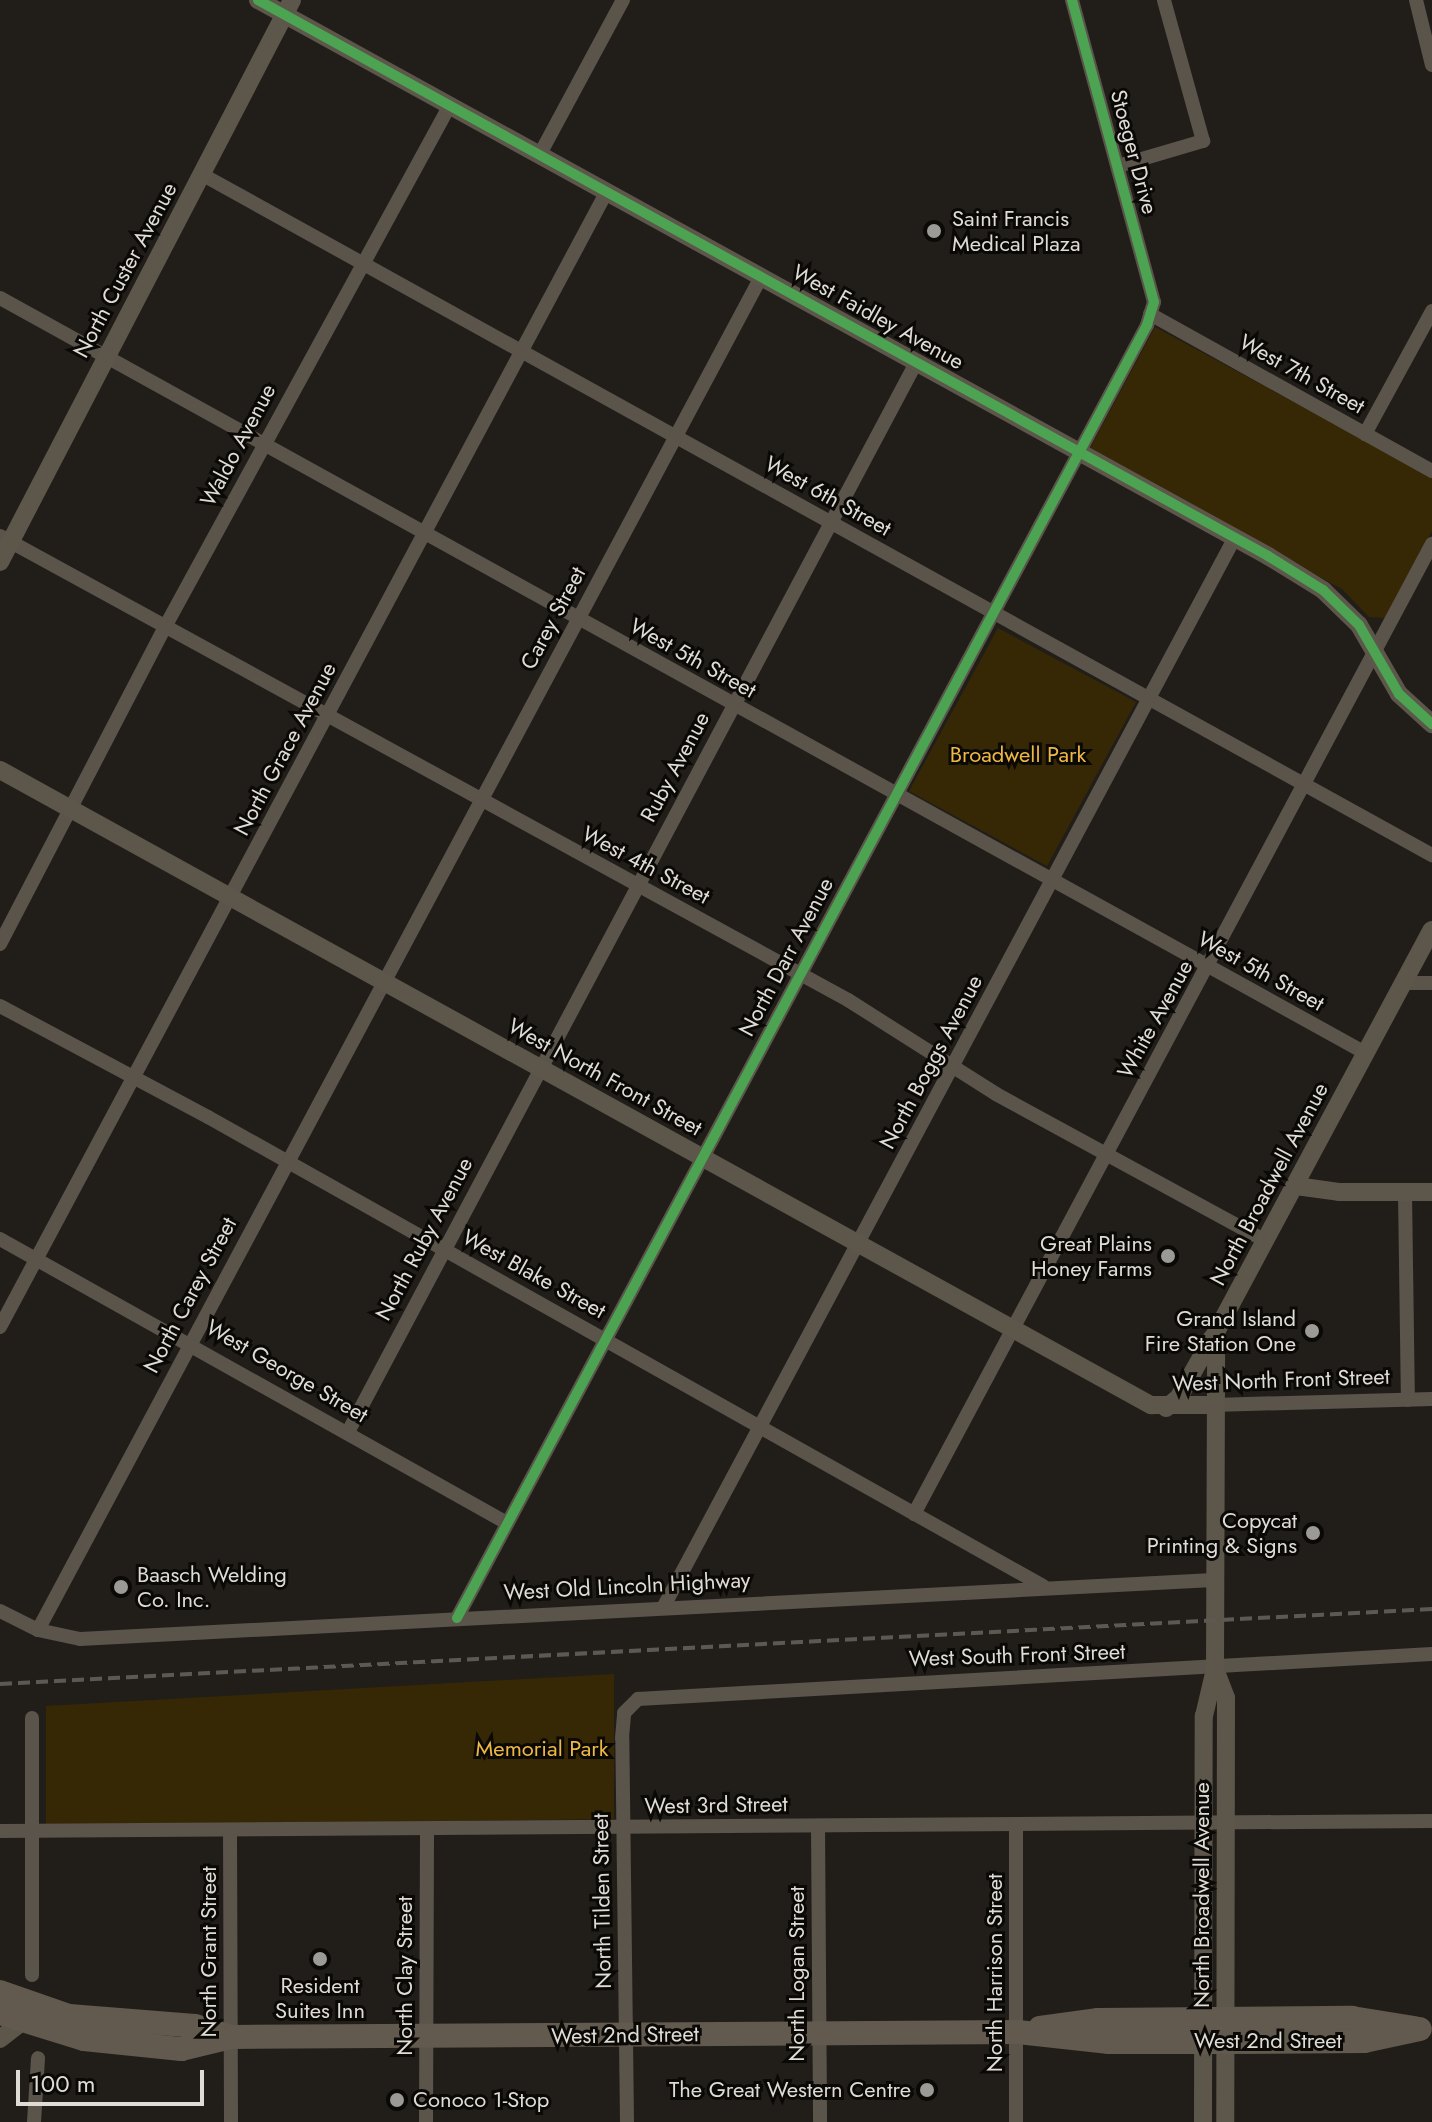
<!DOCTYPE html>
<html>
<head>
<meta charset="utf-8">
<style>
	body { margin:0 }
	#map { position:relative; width:1432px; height:2122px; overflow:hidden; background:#211e1a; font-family:Jost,sans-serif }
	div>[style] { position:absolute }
	.green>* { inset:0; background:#372805 }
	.street>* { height:14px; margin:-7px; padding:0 7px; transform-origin:7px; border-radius:7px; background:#5a544b }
	.secondary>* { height:18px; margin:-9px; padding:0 9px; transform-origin:9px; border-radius:9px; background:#5d564b }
	.highway>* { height:24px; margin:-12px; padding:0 12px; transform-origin:12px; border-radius:12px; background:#625a4e }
	.rail>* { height:4px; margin-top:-2px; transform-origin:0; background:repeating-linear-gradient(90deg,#5c5952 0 12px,transparent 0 18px) }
	.cycleway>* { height:10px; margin:-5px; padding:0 5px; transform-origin:5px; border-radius:5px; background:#4ca352 }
	.dots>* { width:22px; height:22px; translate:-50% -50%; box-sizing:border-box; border:4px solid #0b0906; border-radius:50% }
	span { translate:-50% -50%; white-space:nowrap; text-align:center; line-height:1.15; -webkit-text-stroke:6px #0b0906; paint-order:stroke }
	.street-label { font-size:22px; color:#dfdcd6 }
	.poi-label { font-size:22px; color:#dfdcd6 }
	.left { translate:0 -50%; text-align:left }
	.right { translate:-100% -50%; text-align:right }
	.park-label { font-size:22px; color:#eeb845 }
	.scale { position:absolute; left:16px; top:2070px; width:188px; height:36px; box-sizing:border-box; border:4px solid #dfdcd6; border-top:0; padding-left:10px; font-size:24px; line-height:28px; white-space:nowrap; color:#dfdcd6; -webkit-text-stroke:6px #0b0906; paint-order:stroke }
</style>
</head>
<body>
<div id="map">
	<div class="green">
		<i style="clip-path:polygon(1155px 327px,1432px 477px,1432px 531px,1385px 618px,1369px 617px,1342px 589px,1088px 452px)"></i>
		<i style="clip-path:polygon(998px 628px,1136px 702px,1047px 866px,909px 791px)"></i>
		<i style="clip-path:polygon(614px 1674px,614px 1819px,46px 1826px,46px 1706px)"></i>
	</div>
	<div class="street">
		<i style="left:1416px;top:0;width:67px;rotate:76.2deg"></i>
		<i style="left:540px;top:154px;width:175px;rotate:-61.7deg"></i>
		<i style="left:1118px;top:166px;width:89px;rotate:-16.4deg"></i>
		<i style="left:1203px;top:141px;width:146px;rotate:-105.5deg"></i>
		<i style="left:203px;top:175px;width:1405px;rotate:28.96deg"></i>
		<i style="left:0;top:298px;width:1562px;rotate:28.94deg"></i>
		<i style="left:1150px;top:314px;width:323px;rotate:29.1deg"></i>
		<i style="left:1365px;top:434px;width:140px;rotate:-61.4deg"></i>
		<i style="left:0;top:536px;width:967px;rotate:28.69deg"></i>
		<i style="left:848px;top:1000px;width:175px;rotate:32.4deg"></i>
		<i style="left:996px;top:1094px;width:307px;rotate:28.6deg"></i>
		<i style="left:0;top:944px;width:357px;rotate:-62.5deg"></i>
		<i style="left:165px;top:627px;width:595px;rotate:-61.37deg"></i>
		<i style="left:1404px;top:983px;width:28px"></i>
		<i style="left:0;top:1006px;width:236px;rotate:28.1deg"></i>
		<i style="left:208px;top:1117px;width:958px;rotate:29.32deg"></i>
		<i style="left:1405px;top:1192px;width:208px;rotate:89.2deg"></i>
		<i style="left:0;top:1239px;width:581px;rotate:29.26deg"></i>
		<i style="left:0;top:1327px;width:1288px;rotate:-61.88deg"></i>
		<i style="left:1213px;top:1405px;width:219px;rotate:-1.6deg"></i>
		<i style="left:348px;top:1432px;width:1213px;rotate:-62.02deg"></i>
		<i style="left:914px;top:1514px;width:1100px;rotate:-61.9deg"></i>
		<i style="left:664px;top:1606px;width:1212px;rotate:-61.89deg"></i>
		<i style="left:0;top:1611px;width:42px;rotate:26.6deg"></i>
		<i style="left:38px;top:1630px;width:43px;rotate:12.1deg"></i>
		<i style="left:80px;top:1639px;width:1135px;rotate:-2.98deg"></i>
		<i style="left:457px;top:1618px;width:1466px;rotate:-61.91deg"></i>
		<i style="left:1147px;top:325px;width:24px;rotate:-73deg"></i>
		<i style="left:1154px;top:302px;width:313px;rotate:-105.2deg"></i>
		<i style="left:38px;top:1630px;width:1536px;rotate:-61.88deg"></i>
		<i style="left:818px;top:1826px;width:296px;rotate:89.6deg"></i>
		<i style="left:0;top:1831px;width:1432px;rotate:-0.4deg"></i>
		<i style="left:230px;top:1831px;width:291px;rotate:89.8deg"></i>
		<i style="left:32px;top:1975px;width:257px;rotate:-90deg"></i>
		<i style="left:34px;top:2122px;width:64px;rotate:-86.4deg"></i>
		<i style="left:426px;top:2122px;width:291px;rotate:-89.8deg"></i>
		<i style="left:627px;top:2122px;width:384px;rotate:-90.7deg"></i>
		<i style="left:622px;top:1738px;width:25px;rotate:-85deg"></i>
		<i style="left:624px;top:1713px;width:20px;rotate:-45deg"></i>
		<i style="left:638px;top:1699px;width:795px;rotate:-3.24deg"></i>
		<i style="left:1016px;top:2122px;width:298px;rotate:-90deg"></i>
	</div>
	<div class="secondary">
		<i style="left:258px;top:0;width:1153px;rotate:28.83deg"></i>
		<i style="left:1268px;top:556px;width:65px;rotate:31.7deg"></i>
		<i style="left:1323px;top:590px;width:50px;rotate:44.2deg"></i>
		<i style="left:1359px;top:625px;width:80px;rotate:59.9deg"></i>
		<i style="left:1399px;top:694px;width:45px;rotate:42.3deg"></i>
		<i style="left:0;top:562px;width:633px;rotate:-62.54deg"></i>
		<i style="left:0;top:770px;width:1315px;rotate:28.89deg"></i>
		<i style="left:1151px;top:1405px;width:62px"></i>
		<i style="left:1296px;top:1186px;width:43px;rotate:7.9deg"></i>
		<i style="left:1339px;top:1192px;width:93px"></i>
		<i style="left:1166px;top:1408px;width:17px;rotate:-40deg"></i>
		<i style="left:1179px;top:1397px;width:68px;rotate:-60.8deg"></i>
		<i style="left:1215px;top:1669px;width:31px;rotate:69deg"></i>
		<i style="left:1226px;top:1698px;width:424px;rotate:90.1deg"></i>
		<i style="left:0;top:2039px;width:28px;rotate:-38deg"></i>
		<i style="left:1203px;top:2122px;width:406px;rotate:-89.9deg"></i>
		<i style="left:1204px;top:1716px;width:48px;rotate:-76.8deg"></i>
		<i style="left:1215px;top:1669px;width:337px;rotate:-89.8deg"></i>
		<i style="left:1216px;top:1332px;width:456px;rotate:-61.8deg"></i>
	</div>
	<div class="highway">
		<i style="left:0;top:1992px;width:73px;rotate:19.2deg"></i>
		<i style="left:69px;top:2016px;width:126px;rotate:4.5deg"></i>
		<i style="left:195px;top:2026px;width:38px;rotate:17deg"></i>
		<i style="left:0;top:2013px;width:88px;rotate:17.2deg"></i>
		<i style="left:84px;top:2039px;width:98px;rotate:5.9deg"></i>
		<i style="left:181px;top:2049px;width:51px;rotate:-13.5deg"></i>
		<i style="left:231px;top:2037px;width:787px;rotate:-0.36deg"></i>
		<i style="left:1018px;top:2032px;width:92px;rotate:6.3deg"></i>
		<i style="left:1109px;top:2042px;width:118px"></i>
		<i style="left:1227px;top:2042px;width:137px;rotate:-0.4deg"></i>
		<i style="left:1364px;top:2041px;width:57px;rotate:-12.1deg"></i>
		<i style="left:1040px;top:2028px;width:59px;rotate:-7.9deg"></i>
		<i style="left:1098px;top:2020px;width:254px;rotate:-0.5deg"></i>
		<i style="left:1352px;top:2018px;width:63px;rotate:9.2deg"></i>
	</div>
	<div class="rail">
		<i style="left:0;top:1684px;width:1434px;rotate:-3deg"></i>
	</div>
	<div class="cycleway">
		<i style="left:258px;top:0;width:1153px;rotate:28.83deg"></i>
		<i style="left:1268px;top:556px;width:65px;rotate:31.7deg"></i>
		<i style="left:1323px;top:590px;width:50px;rotate:44.2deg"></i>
		<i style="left:1359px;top:625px;width:80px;rotate:59.9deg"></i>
		<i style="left:1399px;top:694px;width:45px;rotate:42.3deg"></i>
		<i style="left:457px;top:1618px;width:1466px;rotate:-61.91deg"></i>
		<i style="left:1147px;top:325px;width:24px;rotate:-73deg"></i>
		<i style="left:1154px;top:302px;width:313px;rotate:-105.2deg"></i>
	</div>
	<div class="dots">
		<i style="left:934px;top:231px;background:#9c9a94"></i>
		<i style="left:1168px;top:1256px;background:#9c9a94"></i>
		<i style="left:1312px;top:1331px;background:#9c9a94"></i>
		<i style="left:1313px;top:1533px;background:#9c9a94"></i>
		<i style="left:121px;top:1587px;background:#9c9a94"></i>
		<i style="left:320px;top:1959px;background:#9c9a94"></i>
		<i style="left:927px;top:2090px;background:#9c9a94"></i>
		<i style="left:397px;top:2100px;background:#9c9a94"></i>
	</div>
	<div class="street-label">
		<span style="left:1134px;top:152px;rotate:75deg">Stoeger Drive</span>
		<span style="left:125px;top:270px;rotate:-62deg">North Custer Avenue</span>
		<span style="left:878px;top:317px;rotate:29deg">West Faidley Avenue</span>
		<span style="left:1302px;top:374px;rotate:29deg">West 7th Street</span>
		<span style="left:238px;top:445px;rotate:-62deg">Waldo Avenue</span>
		<span style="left:828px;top:496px;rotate:29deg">West 6th Street</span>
		<span style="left:553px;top:618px;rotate:-62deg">Carey Street</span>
		<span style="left:693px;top:658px;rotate:29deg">West 5th Street</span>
		<span style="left:285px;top:749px;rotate:-62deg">North Grace Avenue</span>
		<span style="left:675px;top:767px;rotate:-62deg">Ruby Avenue</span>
		<span style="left:646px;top:865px;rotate:28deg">West 4th Street</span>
		<span style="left:786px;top:957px;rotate:-62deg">North Darr Avenue</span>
		<span style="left:1261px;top:971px;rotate:29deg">West 5th Street</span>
		<span style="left:1155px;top:1019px;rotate:-61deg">White Avenue</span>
		<span style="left:931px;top:1062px;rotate:-62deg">North Boggs Avenue</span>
		<span style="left:605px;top:1077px;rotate:29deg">West North Front Street</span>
		<span style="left:1269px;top:1184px;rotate:-62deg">North Broadwell Avenue</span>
		<span style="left:424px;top:1239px;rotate:-62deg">North Ruby Avenue</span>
		<span style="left:534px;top:1274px;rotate:29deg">West Blake Street</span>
		<span style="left:190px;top:1295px;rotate:-62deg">North Carey Street</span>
		<span style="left:287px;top:1371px;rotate:30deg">West George Street</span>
		<span style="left:1281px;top:1380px;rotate:-2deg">West North Front Street</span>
		<span style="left:627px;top:1586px;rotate:-3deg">West Old Lincoln Highway</span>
		<span style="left:1017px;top:1655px;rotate:-2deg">West South Front Street</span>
		<span style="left:716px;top:1805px;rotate:-1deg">West 3rd Street</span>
		<span style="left:1202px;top:1895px;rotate:-90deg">North Broadwell Avenue</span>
		<span style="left:602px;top:1901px;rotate:-91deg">North Tilden Street</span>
		<span style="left:209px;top:1952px;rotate:-90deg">North Grant Street</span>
		<span style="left:995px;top:1973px;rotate:-90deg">North Harrison Street</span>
		<span style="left:797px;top:1974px;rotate:-90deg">North Logan Street</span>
		<span style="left:405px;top:1976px;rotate:-90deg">North Clay Street</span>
		<span style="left:625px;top:2035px;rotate:-1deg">West 2nd Street</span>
		<span style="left:1268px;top:2041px">West 2nd Street</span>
	</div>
	<div class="poi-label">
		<span class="left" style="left:952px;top:231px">Saint Francis<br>Medical Plaza</span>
		<span class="right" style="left:1152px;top:1256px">Great Plains<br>Honey Farms</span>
		<span class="right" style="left:1296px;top:1331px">Grand Island<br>Fire Station One</span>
		<span class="right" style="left:1297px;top:1533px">Copycat<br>Printing &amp; Signs</span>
		<span class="left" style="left:137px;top:1587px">Baasch Welding<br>Co. Inc.</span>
		<span style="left:320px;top:1998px">Resident<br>Suites Inn</span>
		<span class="right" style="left:911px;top:2090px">The Great Western Centre</span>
		<span class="left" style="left:413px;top:2100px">Conoco 1-Stop</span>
	</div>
	<div class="park-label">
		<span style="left:1018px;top:755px">Broadwell Park</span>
		<span style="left:542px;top:1749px">Memorial Park</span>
	</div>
	<div class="scale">100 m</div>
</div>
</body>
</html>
